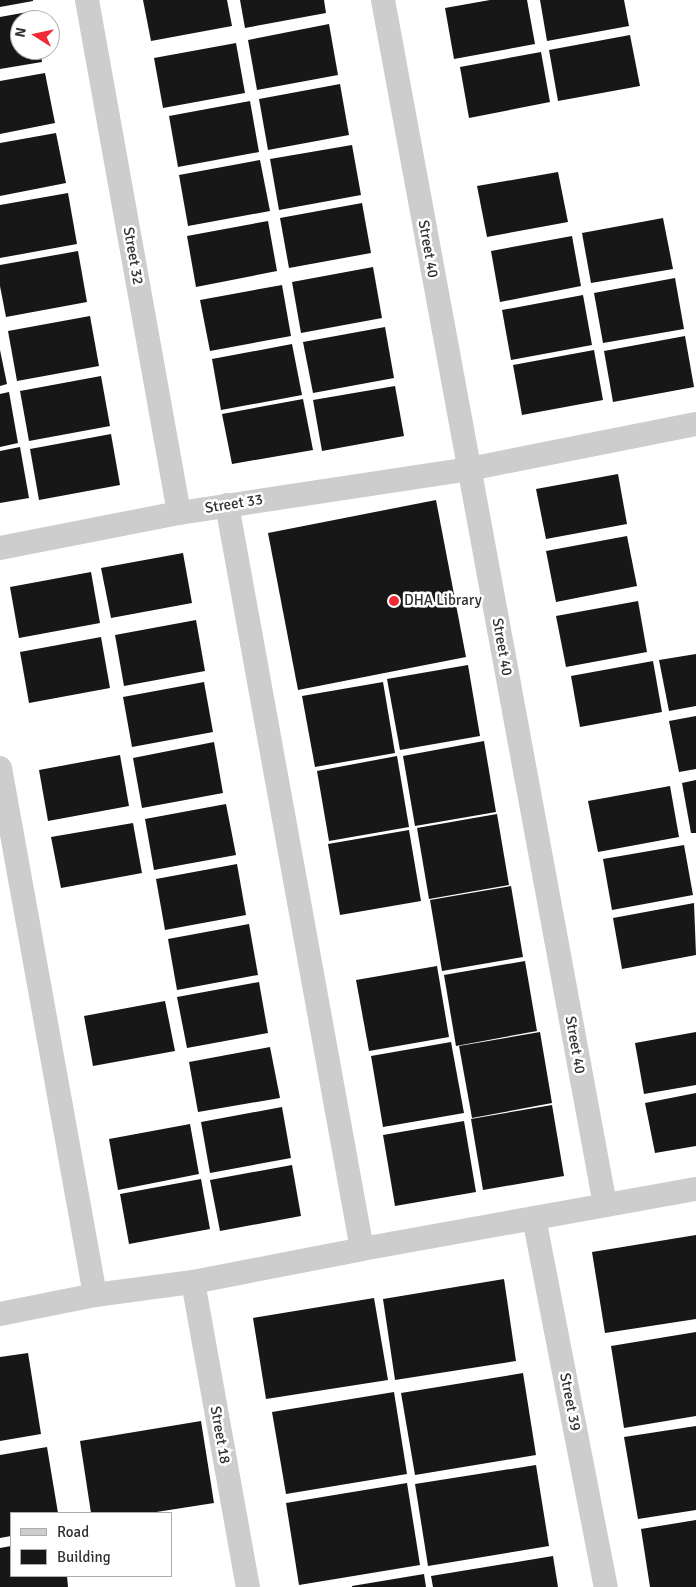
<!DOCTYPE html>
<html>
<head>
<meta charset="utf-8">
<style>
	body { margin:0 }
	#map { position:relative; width:696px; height:1587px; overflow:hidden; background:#fff; font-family:Signika,sans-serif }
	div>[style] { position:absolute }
	.building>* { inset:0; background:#171717 }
	.minor>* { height:24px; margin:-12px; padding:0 12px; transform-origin:12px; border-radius:12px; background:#cdcdcd }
	.dots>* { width:14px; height:14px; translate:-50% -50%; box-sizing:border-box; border:2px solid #fff; border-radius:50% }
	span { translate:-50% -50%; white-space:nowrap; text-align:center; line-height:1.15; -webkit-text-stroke:5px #fff; paint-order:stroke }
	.street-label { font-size:15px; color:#303030 }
	.poi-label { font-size:15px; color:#303030 }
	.left { translate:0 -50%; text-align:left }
	.legend { position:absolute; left:10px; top:1512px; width:162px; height:65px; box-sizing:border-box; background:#fff; border:1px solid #acacac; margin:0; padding:6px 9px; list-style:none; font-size:15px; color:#303030 }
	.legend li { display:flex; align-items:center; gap:10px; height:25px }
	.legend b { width:25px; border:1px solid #acacac }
	.north { position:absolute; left:10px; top:10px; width:50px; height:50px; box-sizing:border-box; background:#fff; border:1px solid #acacac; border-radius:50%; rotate:280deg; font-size:14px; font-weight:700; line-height:20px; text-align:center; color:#303030 }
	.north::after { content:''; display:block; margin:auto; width:18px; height:22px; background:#f12935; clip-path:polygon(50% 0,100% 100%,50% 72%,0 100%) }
</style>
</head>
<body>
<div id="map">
	<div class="building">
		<i style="clip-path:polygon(0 0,33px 0,33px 1px,0 7px)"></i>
		<i style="clip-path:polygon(143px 0,227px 0,232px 26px,151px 41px)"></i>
		<i style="clip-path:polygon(240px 0,324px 0,326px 13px,245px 28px)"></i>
		<i style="clip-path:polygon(490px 0,527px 0,535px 44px,454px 59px,445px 8px)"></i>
		<i style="clip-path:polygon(540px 0,624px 0,629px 26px,547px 41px)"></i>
		<i style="clip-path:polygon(33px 11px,35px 20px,20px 20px,20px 50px,40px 50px,42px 62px,0 69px,0 17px)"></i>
		<i style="clip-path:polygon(329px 24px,338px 75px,257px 90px,248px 40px)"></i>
		<i style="clip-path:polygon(630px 35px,640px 86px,558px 101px,549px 50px)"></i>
		<i style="clip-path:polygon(236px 43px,245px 93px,163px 108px,154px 58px)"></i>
		<i style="clip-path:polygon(541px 52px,550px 102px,469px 118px,460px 67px)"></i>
		<i style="clip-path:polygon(45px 73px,55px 123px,0 134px,0 81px)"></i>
		<i style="clip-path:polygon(340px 84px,349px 135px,268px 150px,259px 99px)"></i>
		<i style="clip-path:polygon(250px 101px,259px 152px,178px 167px,169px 116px)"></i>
		<i style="clip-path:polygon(56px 133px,66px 183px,0 196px,0 143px)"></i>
		<i style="clip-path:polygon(352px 145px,361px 195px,279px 210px,270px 159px)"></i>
		<i style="clip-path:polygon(260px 160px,270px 211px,188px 226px,179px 175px)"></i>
		<i style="clip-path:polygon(558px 172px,568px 222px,487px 237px,477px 186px)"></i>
		<i style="clip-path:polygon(68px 193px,77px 244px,0 258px,0 205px)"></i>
		<i style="clip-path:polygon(362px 203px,371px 253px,289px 268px,280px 218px)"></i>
		<i style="clip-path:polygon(663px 218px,673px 269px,591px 283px,582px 233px)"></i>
		<i style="clip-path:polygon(268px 221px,277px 271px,196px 287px,187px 236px)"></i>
		<i style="clip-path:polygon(572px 236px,581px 286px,500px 302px,491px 251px)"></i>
		<i style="clip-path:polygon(78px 251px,87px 302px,6px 317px,0 286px,0 265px)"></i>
		<i style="clip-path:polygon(373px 267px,382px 318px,301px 333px,292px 282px)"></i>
		<i style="clip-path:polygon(675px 278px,684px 329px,603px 343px,594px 293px)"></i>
		<i style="clip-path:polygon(282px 285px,291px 336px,210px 351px,200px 300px)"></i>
		<i style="clip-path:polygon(583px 295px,592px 345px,511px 360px,502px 310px)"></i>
		<i style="clip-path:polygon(90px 316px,99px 366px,17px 381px,8px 331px)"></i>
		<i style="clip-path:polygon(385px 327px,394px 378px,313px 393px,303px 342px)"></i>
		<i style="clip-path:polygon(685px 336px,694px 387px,613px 402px,604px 351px)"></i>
		<i style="clip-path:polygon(292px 344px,302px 395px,221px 410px,212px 359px)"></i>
		<i style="clip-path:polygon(0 350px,7px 384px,0 386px)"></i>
		<i style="clip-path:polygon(594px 350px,603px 400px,522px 415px,513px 365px)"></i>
		<i style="clip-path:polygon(101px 376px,110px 426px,29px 441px,20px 391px)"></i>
		<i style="clip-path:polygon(395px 386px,404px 436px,322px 451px,313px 400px)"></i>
		<i style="clip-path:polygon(9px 392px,18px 443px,0 447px,0 394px)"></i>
		<i style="clip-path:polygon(303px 399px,313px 450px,232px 464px,222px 414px)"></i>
		<i style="clip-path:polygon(111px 434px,120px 485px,39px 500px,30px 449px)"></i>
		<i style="clip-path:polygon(20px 447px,29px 498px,0 503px,0 451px)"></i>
		<i style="clip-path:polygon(618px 474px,627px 524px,546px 539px,536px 489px)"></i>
		<i style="clip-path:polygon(436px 500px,466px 657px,298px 690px,268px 533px)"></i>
		<i style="clip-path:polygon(627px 536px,637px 586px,556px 602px,546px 551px)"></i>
		<i style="clip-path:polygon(183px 553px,192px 603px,111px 618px,101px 568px)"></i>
		<i style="clip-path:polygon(91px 572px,100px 623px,19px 638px,10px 587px)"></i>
		<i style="clip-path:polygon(638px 601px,647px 652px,566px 667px,556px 616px)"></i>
		<i style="clip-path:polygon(196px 620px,205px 671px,124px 686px,115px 635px)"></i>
		<i style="clip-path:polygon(101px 637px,110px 688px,29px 703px,20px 652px)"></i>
		<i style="clip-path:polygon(696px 654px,696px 706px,669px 711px,659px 660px)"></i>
		<i style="clip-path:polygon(653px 661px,662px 712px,580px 727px,571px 676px)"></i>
		<i style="clip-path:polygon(468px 665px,480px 736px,400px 750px,387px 679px)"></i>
		<i style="clip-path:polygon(204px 682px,213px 732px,132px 747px,123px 697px)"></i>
		<i style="clip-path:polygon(383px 682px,395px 753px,315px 767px,302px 696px)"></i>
		<i style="clip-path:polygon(696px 716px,696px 769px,679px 772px,669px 721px)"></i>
		<i style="clip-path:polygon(484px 741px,496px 812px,415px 826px,403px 756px)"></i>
		<i style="clip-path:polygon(214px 742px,223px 793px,142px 808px,133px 758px)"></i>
		<i style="clip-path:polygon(120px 755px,129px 806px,48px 821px,39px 770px)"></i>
		<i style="clip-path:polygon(397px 756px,409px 827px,329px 841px,317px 771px)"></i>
		<i style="clip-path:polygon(696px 780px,696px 833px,691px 833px,682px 783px)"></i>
		<i style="clip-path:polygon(670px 786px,679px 837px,598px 852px,588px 801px)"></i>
		<i style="clip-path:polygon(226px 804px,236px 855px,154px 870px,145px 819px)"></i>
		<i style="clip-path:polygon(497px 814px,509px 885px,429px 899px,417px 828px)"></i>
		<i style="clip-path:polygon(133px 823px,142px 873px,61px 888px,51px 837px)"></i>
		<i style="clip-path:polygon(409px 830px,421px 901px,340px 915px,328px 844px)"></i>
		<i style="clip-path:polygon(684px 845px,693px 895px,612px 910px,603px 859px)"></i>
		<i style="clip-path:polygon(237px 864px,246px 915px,165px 930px,156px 879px)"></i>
		<i style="clip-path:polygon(511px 886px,523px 957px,442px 971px,430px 900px)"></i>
		<i style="clip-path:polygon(694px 903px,696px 955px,622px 969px,613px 918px)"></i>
		<i style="clip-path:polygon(249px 924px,258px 975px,177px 990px,168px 939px)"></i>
		<i style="clip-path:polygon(525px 961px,537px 1031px,456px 1046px,444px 975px)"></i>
		<i style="clip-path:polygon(437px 966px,449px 1037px,369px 1051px,356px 980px)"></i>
		<i style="clip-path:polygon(259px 982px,268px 1033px,187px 1048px,177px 997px)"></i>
		<i style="clip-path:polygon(165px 1001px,175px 1051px,93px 1066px,84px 1016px)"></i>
		<i style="clip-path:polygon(540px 1032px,552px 1103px,472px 1118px,459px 1046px)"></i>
		<i style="clip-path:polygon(696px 1032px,696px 1085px,644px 1094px,635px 1043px)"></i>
		<i style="clip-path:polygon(451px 1042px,464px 1113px,383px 1127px,371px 1056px)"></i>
		<i style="clip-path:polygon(270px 1047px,280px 1098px,198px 1112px,189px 1062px)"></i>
		<i style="clip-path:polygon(696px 1093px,696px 1146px,655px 1153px,645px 1103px)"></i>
		<i style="clip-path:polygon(552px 1105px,564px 1176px,483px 1190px,471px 1119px)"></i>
		<i style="clip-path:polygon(282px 1107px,291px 1158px,210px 1173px,201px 1122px)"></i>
		<i style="clip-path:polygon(464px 1121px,476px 1192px,395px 1206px,383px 1135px)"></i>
		<i style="clip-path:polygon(190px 1124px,199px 1174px,118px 1190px,109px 1139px)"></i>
		<i style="clip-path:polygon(292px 1165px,301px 1216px,220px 1231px,210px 1180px)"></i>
		<i style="clip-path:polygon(201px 1179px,210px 1229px,129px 1244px,120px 1194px)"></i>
		<i style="clip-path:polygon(696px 1235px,696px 1319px,605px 1333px,592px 1252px)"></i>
		<i style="clip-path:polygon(504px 1279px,516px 1361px,395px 1380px,383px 1299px)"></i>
		<i style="clip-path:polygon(374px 1298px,388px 1380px,266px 1399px,253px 1318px)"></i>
		<i style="clip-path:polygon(696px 1332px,696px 1416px,624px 1428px,611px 1346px)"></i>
		<i style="clip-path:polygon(28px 1353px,41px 1434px,0 1441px,0 1357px)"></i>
		<i style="clip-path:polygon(523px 1373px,536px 1455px,415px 1475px,401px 1393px)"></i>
		<i style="clip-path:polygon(394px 1392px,407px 1474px,286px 1494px,272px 1412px)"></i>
		<i style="clip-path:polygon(201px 1421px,214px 1503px,150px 1513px,91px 1513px,80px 1441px)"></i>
		<i style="clip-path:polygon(696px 1426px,696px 1510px,638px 1519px,624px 1437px)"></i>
		<i style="clip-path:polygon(47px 1447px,58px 1513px,11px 1513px,11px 1536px,0 1538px,0 1455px)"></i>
		<i style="clip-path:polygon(536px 1465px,549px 1546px,428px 1566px,415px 1484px)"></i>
		<i style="clip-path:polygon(407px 1483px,420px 1565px,299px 1585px,286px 1503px)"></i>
		<i style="clip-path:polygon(696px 1520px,696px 1587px,650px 1587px,641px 1529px)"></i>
		<i style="clip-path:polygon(11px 1546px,11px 1576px,67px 1576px,68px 1587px,0 1587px,0 1548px)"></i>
		<i style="clip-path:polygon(553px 1556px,558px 1587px,433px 1587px,431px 1576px)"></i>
		<i style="clip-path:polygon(424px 1574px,426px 1587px,352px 1587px,352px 1586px)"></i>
	</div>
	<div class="minor">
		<i style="left:87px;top:0;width:521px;rotate:79.83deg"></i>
		<i style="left:383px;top:0;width:1225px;rotate:79.56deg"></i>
		<i style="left:227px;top:505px;width:756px;rotate:79.72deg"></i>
		<i style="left:0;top:548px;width:182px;rotate:-11.1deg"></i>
		<i style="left:179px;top:513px;width:293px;rotate:-8.6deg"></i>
		<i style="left:469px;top:469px;width:231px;rotate:-11.2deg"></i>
		<i style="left:0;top:768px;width:535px;rotate:79.78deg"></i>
		<i style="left:534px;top:1218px;width:376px;rotate:79deg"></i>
		<i style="left:193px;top:1282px;width:310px;rotate:79.8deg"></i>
		<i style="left:0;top:1314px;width:97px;rotate:-11.3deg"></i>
		<i style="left:95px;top:1295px;width:99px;rotate:-7.6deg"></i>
		<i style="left:193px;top:1282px;width:172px;rotate:-11deg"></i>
		<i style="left:362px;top:1249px;width:339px;rotate:-10.2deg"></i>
	</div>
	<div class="dots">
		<i style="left:394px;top:601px;background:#f12935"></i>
	</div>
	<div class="street-label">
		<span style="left:428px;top:249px;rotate:80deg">Street 40</span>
		<span style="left:133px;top:256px;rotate:80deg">Street 32</span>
		<span style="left:234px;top:504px;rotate:-9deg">Street 33</span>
		<span style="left:502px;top:647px;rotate:80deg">Street 40</span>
		<span style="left:575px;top:1045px;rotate:80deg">Street 40</span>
		<span style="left:570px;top:1402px;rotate:79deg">Street 39</span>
		<span style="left:220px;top:1435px;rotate:80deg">Street 18</span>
	</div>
	<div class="poi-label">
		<span class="left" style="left:404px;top:601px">DHA Library</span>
	</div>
	<ul class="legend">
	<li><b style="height:6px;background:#cdcdcd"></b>Road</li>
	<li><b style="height:14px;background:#171717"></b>Building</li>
	</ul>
	<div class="north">N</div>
</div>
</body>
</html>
